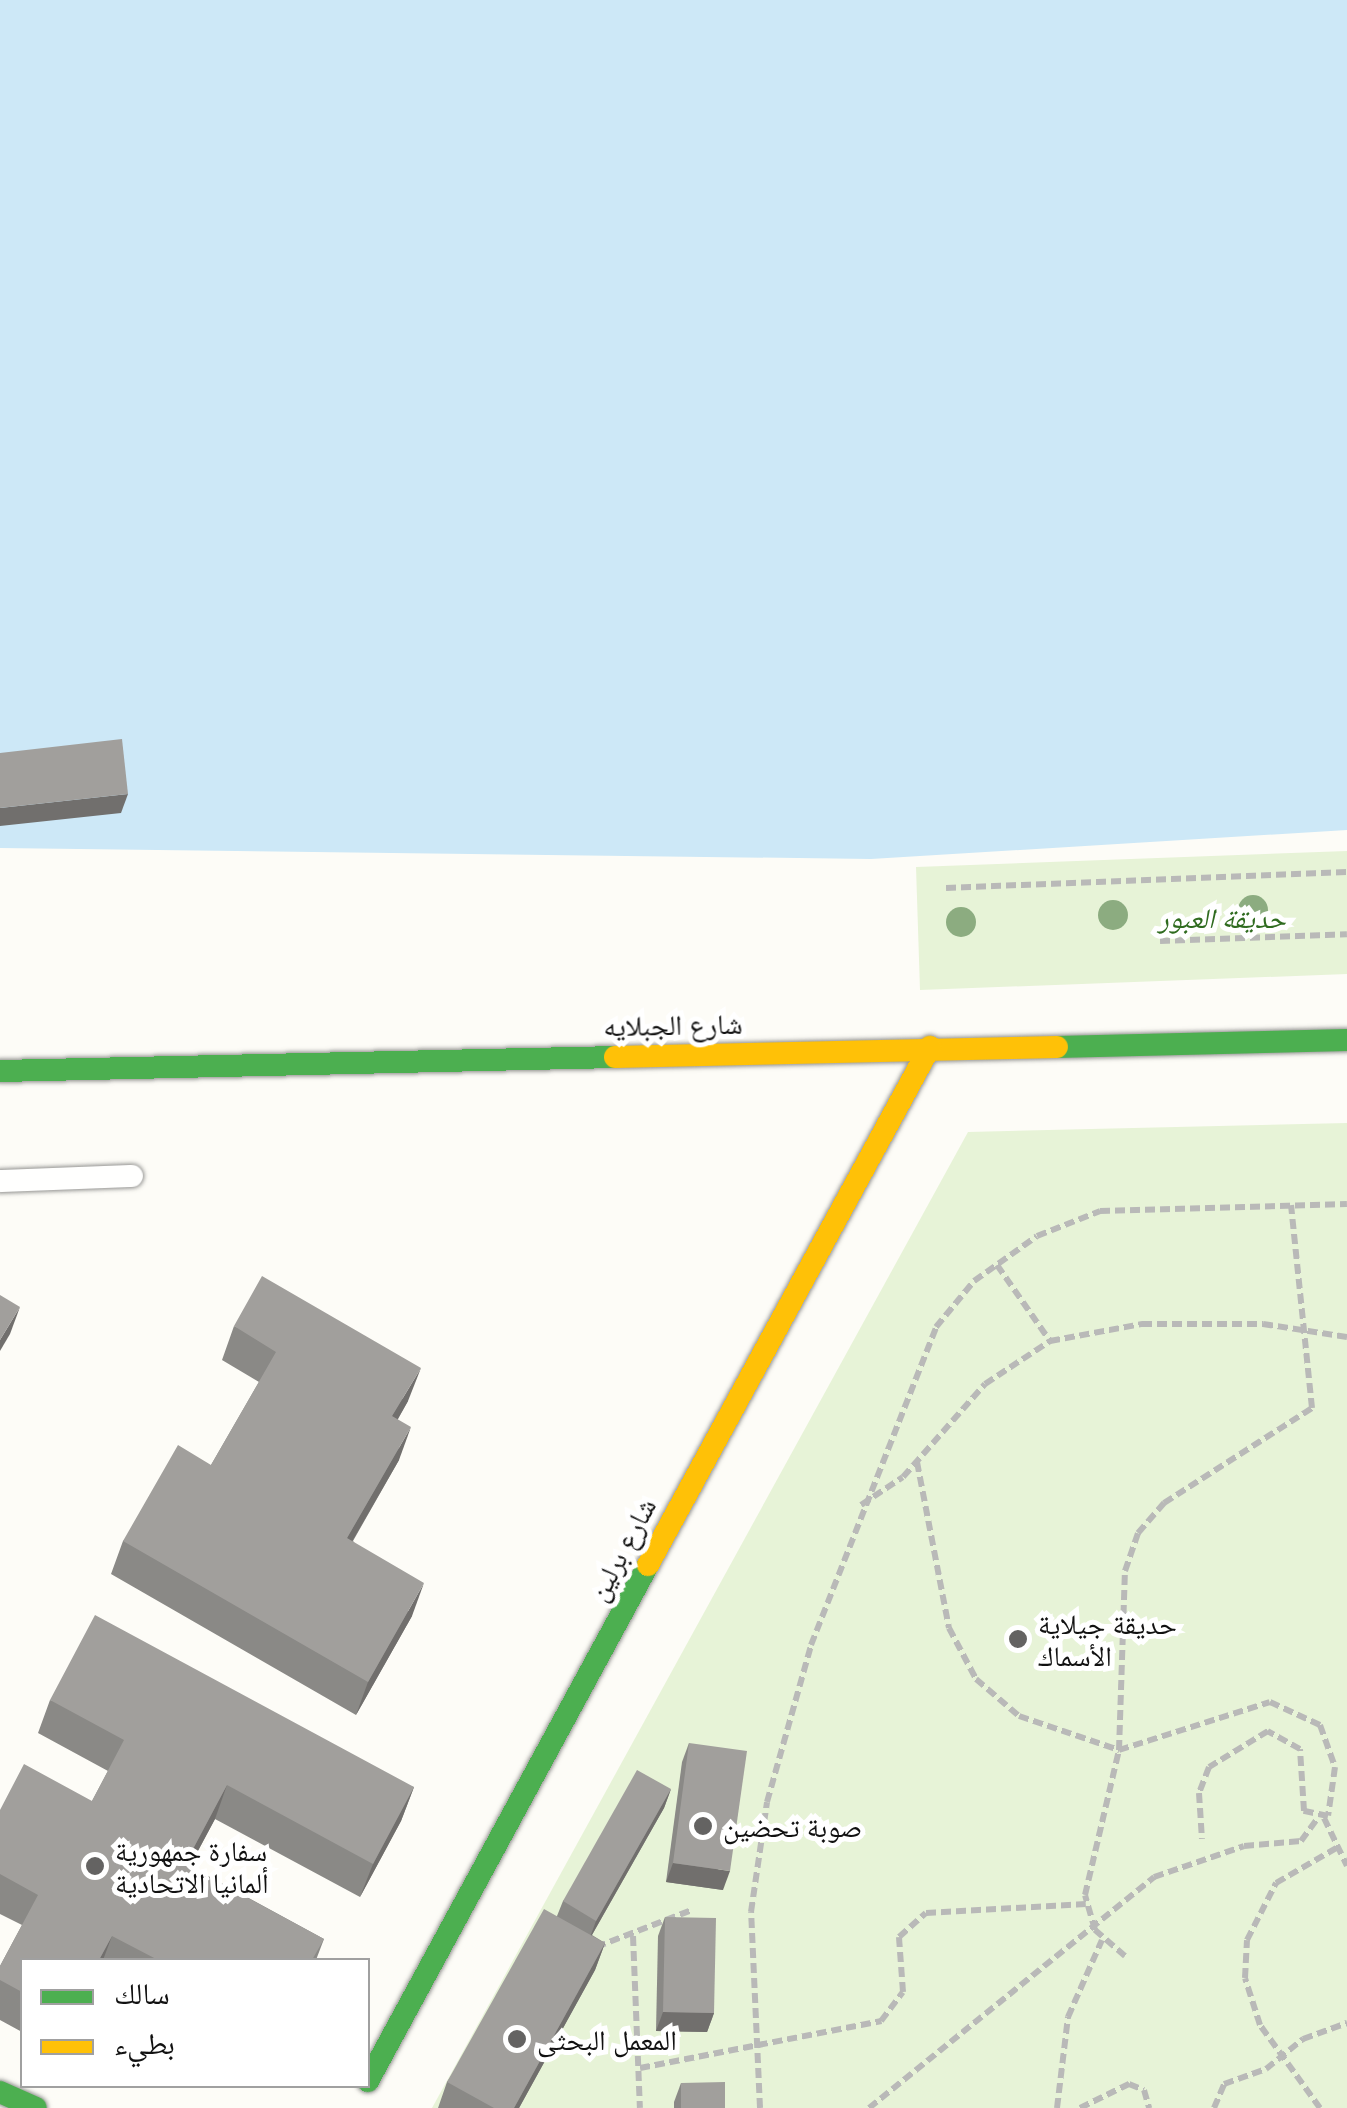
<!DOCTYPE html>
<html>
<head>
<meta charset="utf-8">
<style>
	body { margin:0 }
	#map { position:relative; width:1347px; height:2108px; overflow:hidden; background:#fdfcf7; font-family:"Noto Serif","Noto Naskh Arabic",serif }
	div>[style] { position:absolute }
	.green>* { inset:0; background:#e7f3d7 }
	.water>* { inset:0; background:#cde8f7 }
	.path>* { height:6px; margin-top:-3px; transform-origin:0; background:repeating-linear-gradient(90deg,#b9b9b8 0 10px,transparent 0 15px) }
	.roads { filter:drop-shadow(0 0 2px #979795) drop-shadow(0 0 2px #979795) }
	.lane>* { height:22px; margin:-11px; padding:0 11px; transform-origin:11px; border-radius:11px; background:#fffffe }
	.fast>* { height:22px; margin:-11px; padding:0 11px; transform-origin:11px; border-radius:11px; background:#4caf50 }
	.slow>* { height:22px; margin:-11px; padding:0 11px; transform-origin:11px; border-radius:11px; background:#ffc107 }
	.path-bridge>* { height:6px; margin-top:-3px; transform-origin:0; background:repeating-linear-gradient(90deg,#b9b9b8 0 10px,transparent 0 15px) }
	.trees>* { width:30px; height:30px; margin:-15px; border-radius:50%; background:#8cac80 }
	.wall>* { inset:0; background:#8a8986 }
	.shaded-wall>* { inset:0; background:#716f6d }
	.building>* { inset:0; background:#a19f9c }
	.dots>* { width:28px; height:28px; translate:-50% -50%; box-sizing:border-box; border:5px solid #fff; border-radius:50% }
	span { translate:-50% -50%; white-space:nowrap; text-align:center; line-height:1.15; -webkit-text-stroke:10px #fff; paint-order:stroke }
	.park-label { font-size:28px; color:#2f6b1f; font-style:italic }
	.street-label { font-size:28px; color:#111 }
	.poi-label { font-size:28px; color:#111 }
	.left { translate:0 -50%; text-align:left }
	.legend { position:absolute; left:20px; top:1958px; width:350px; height:130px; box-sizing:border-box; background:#fff; border:2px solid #a0a0a0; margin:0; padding:12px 18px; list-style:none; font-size:30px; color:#111 }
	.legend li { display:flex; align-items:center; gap:20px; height:50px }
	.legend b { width:50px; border:2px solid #a0a0a0 }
</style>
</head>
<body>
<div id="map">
	<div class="green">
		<i style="clip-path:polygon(1347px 851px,1347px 974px,920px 990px,916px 867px)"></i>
		<i style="clip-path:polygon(1347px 1123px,1347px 2108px,432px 2108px,968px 1132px)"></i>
	</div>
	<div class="water">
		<i style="clip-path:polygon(0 0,1347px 0,1347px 830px,871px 859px,0 848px)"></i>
	</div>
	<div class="path">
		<i style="left:946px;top:888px;width:401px;rotate:-2.3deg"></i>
		<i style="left:1160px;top:941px;width:187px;rotate:-2.1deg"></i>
		<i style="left:997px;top:1265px;width:93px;rotate:55.1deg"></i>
		<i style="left:917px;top:1462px;width:169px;rotate:79.1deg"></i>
		<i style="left:949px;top:1628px;width:58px;rotate:62.1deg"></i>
		<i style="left:976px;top:1679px;width:57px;rotate:40.7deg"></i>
		<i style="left:1019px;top:1716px;width:106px;rotate:18.8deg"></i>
		<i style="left:1119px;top:1750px;width:158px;rotate:-17.6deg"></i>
		<i style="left:1270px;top:1702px;width:55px;rotate:24.7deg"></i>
		<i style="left:1320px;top:1725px;width:45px;rotate:70.3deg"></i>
		<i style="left:1335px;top:1767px;width:49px;rotate:98.1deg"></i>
		<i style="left:1328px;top:1816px;width:25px;rotate:-168deg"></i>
		<i style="left:1304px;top:1811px;width:62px;rotate:-93.7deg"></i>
		<i style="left:1300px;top:1749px;width:37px;rotate:-151deg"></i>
		<i style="left:1268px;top:1731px;width:69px;rotate:148.6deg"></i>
		<i style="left:1209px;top:1767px;width:28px;rotate:111deg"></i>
		<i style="left:1199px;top:1793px;width:46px;rotate:86.3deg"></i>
		<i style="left:861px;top:1505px;width:50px;rotate:-33.7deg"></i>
		<i style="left:903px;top:1477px;width:124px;rotate:-48.6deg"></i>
		<i style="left:985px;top:1384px;width:78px;rotate:-33.5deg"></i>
		<i style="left:1050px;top:1341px;width:94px;rotate:-10.5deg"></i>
		<i style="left:1142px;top:1324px;width:121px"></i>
		<i style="left:1263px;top:1324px;width:85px;rotate:8.8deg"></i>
		<i style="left:1324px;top:1818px;width:53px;rotate:64.4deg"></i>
		<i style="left:633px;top:1936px;width:172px;rotate:87.7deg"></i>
		<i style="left:596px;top:1947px;width:103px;rotate:-21.1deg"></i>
		<i style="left:1125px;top:1956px;width:40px;rotate:-139deg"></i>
		<i style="left:1095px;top:1930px;width:36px;rotate:-106deg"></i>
		<i style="left:1085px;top:1895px;width:149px;rotate:-76.8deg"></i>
		<i style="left:1119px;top:1750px;width:179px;rotate:-88.1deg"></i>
		<i style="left:1125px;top:1571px;width:40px;rotate:-71.1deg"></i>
		<i style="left:1138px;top:1533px;width:40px;rotate:-49deg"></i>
		<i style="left:1164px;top:1503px;width:176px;rotate:-32.7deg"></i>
		<i style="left:1312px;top:1408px;width:204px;rotate:-95.9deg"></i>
		<i style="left:1303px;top:2039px;width:47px;rotate:-20deg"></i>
		<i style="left:640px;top:2068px;width:246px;rotate:-11deg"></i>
		<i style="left:881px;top:2021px;width:36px;rotate:-53deg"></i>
		<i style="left:903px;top:1992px;width:55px;rotate:-94.2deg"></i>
		<i style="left:899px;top:1937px;width:36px;rotate:-42deg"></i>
		<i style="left:926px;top:1913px;width:160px;rotate:-3.2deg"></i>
		<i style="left:760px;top:2108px;width:196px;rotate:-92.6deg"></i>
		<i style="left:751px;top:1912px;width:111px;rotate:-81.7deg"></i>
		<i style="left:767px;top:1802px;width:163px;rotate:-74.3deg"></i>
		<i style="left:811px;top:1645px;width:342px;rotate:-68.5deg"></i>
		<i style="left:936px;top:1327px;width:60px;rotate:-50.4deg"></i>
		<i style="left:974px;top:1281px;width:77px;rotate:-35.5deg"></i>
		<i style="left:1037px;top:1236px;width:68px;rotate:-21.6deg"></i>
		<i style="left:1100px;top:1211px;width:247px;rotate:-1.6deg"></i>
		<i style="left:869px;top:2108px;width:367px;rotate:-39deg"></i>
		<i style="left:1154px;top:1877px;width:95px;rotate:-19deg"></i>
		<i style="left:1244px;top:1846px;width:57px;rotate:-5deg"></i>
		<i style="left:1301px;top:1841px;width:27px;rotate:-54deg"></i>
		<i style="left:1057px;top:2108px;width:92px;rotate:-83.1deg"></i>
		<i style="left:1068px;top:2017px;width:84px;rotate:-66.2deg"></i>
		<i style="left:1080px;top:2108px;width:55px;rotate:-26.1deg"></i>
		<i style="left:1129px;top:2084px;width:16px;rotate:22deg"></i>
		<i style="left:1144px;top:2090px;width:19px;rotate:74deg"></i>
		<i style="left:1214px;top:2108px;width:26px;rotate:-67deg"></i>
		<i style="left:1224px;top:2084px;width:45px;rotate:-19.7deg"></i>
		<i style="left:1320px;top:2108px;width:102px;rotate:-125.9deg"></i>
		<i style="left:1260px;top:2025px;width:49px;rotate:-107.7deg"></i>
		<i style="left:1245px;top:1978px;width:38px;rotate:-87deg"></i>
		<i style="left:1247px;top:1940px;width:64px;rotate:-63deg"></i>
		<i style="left:1276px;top:1883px;width:72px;rotate:-30.1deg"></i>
	</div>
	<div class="roads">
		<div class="lane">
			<i style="left:0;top:1181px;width:132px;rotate:-2.2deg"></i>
		</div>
		<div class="fast">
			<i style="left:1057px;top:1047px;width:290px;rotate:-1.4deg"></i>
			<i style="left:0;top:1071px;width:615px;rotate:-1.3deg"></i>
			<i style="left:368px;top:2081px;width:587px;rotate:-61.51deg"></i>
			<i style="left:0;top:2092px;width:39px;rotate:24deg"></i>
		</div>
		<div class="slow">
			<i style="left:615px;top:1057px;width:442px;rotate:-1.3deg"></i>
			<i style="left:648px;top:1565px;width:590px;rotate:-61.44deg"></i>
		</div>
	</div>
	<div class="path-bridge">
		<i style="left:1266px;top:2069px;width:48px;rotate:-39deg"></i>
	</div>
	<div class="trees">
		<i style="left:1253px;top:910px"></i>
		<i style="left:1113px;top:915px"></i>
		<i style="left:961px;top:922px"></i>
	</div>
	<div class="wall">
		<i style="clip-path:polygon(234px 1326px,408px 1401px,398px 1419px,399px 1460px,353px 1541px,412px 1616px,356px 1715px,111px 1574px,123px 1541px,211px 1465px,259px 1382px,222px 1360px)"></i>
		<i style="clip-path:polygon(50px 1700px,414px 1787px,401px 1821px,360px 1897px,215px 1819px,190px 1866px,324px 1939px,316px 1960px,22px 1960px,22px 2032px,0 2020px,0 1966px,22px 1925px,0 1914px,0 1810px,92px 1801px,108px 1771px,38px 1733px)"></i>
		<i style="clip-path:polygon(689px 1743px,723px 1890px,666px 1882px,682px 1762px)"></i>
		<i style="clip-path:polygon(671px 1789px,664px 1808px,592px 1935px,605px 1943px,595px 1970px,519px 2108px,438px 2108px,447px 2082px,557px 1916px,563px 1901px)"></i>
		<i style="clip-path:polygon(665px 1917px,714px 2013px,707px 2032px,656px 2031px,658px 1936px)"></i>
		<i style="clip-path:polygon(681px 2083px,725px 2108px,674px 2108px,674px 2102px)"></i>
	</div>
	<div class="shaded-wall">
		<i style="clip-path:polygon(128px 794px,121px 813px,0 826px,0 808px)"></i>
		<i style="clip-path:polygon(20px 1307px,10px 1334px,0 1351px,0 1340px)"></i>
		<i style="clip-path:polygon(421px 1368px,408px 1401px,380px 1450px,392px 1416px)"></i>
		<i style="clip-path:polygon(411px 1427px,399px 1460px,335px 1571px,347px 1538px)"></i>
		<i style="clip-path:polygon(424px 1583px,412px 1616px,356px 1715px,368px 1682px)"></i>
		<i style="clip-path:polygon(227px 1785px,215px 1819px,173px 1897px,185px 1864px)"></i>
		<i style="clip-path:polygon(414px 1787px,401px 1821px,360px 1897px,373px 1864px)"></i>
		<i style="clip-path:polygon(671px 1789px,664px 1808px,589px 1940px,596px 1921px)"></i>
		<i style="clip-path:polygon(673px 1863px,730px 1871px,723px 1890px,666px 1882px)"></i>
		<i style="clip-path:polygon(112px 1936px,103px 1960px,99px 1960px)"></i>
		<i style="clip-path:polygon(605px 1943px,595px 1970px,519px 2108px,514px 2108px)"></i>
		<i style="clip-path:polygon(663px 2012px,714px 2013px,707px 2032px,656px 2031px)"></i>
	</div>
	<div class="building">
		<i style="clip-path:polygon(122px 739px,128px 794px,0 808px,0 753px)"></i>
		<i style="clip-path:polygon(262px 1276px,421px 1368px,392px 1416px,411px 1427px,347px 1538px,424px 1583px,368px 1682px,123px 1541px,178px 1445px,211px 1465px,276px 1352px,234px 1326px)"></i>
		<i style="clip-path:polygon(0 1295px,20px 1307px,0 1340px)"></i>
		<i style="clip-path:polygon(95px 1615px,414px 1787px,373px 1864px,227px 1785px,185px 1864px,324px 1939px,312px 1960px,158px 1960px,112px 1936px,99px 1960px,22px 1960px,22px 1992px,0 1980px,0 1966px,38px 1895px,0 1874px,0 1810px,24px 1764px,92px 1801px,124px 1740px,50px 1700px)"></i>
		<i style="clip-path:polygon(689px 1743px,747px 1751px,730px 1871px,673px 1863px)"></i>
		<i style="clip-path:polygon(637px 1770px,671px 1789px,596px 1921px,563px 1901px)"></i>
		<i style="clip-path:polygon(544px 1909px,605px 1943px,514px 2108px,494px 2108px,447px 2082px)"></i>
		<i style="clip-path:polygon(665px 1917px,716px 1918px,714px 2013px,663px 2012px)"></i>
		<i style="clip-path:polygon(725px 2082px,725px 2108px,681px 2108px,681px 2083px)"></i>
	</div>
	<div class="dots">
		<i style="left:1018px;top:1639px;background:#646362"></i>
		<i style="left:703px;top:1826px;background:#646362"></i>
		<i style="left:95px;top:1866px;background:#646362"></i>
		<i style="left:517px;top:2039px;background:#646362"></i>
	</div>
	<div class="park-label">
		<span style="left:1222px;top:917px">حديقة العبور</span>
	</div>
	<div class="street-label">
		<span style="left:673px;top:1024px;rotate:-1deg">شارع الجبلايه</span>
		<span style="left:621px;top:1549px;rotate:-62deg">شارع برلين</span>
	</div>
	<div class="poi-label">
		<span class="left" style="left:1038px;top:1639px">حديقة جيلاية<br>الأسماك</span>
		<span class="left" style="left:723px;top:1826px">صوبة تحضين</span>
		<span class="left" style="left:115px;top:1866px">سفارة جمهورية<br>ألمانيا الاتحادية</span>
		<span class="left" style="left:537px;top:2039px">المعمل البحثى</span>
	</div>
	<ul class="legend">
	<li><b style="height:12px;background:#4caf50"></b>سالك</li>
	<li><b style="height:12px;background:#ffc107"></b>بطيء</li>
	</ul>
</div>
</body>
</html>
